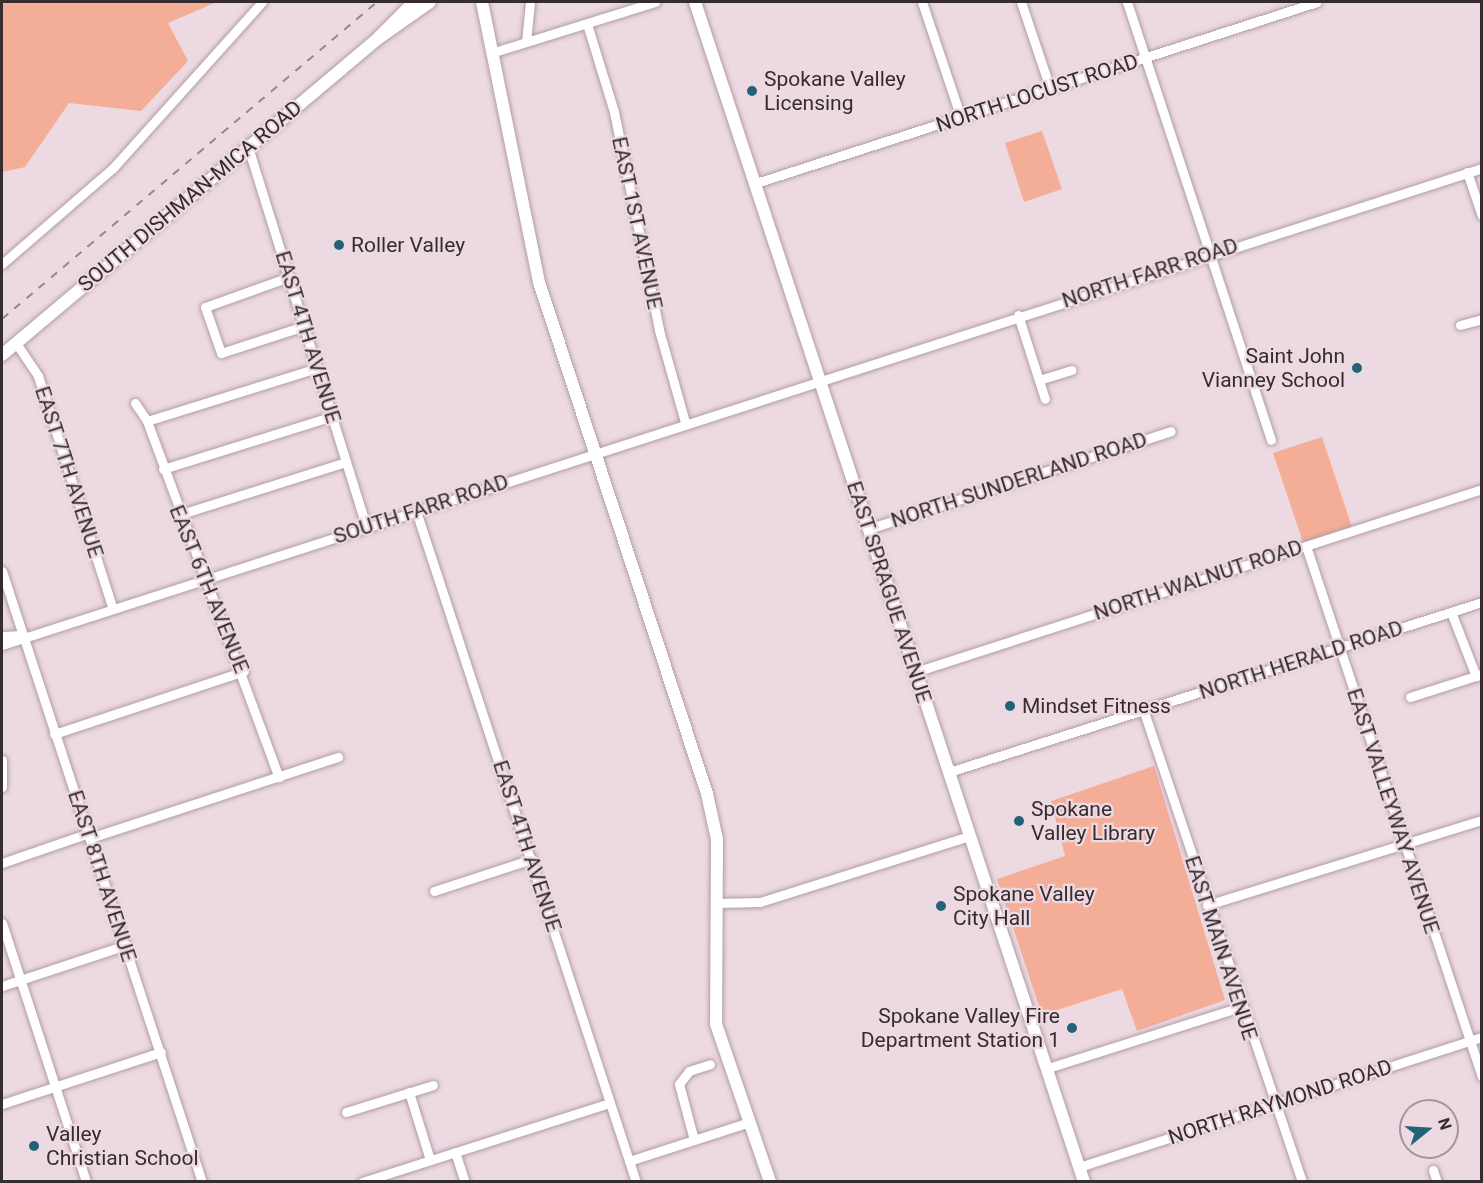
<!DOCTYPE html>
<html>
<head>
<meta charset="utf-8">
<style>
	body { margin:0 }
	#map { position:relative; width:1483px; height:1183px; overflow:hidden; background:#edd9e2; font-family:Roboto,sans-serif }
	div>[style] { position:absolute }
	.green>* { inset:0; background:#f4ad96 }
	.roads { filter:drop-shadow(0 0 2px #b09da6) drop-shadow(0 0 2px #b09da6) }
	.minor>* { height:9px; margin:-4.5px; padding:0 4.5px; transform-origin:4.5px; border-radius:4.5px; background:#fff }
	.major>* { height:12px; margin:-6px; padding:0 6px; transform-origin:6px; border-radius:6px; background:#fff }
	.rail>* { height:2px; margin-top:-1px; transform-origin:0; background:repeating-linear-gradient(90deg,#93858b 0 8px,transparent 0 16px) }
	.dots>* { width:16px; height:16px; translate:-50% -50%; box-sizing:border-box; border:3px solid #edd9e2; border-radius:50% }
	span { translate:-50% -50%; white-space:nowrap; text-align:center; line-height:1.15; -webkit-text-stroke:4.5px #edd9e2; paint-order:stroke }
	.poi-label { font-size:21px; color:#342c30 }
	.left { translate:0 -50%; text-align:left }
	.right { translate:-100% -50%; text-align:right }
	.street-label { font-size:21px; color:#342c30 }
	.frame { position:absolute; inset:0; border:3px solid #342c30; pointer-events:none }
	.north { position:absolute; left:1399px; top:1099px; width:60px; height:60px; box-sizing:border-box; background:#edd9e2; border:2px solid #a3949b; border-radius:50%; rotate:72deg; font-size:16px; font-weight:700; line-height:24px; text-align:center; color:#342c30 }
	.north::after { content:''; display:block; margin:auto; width:21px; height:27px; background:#236378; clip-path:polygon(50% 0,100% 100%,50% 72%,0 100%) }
</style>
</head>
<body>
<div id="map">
	<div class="green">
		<i style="clip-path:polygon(2px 2px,217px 2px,168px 23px,188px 61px,141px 111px,69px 103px,25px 167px,2px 172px)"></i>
		<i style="clip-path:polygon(1042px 131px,1062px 189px,1024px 202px,1005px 143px)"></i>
		<i style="clip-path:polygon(1322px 437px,1352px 527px,1303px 542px,1273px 453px)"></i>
		<i style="clip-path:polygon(1154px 766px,1225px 1000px,1137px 1031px,1122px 989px,1042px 1015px,997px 879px,1065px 856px,1051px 801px)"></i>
	</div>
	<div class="roads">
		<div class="minor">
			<i style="left:922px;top:2px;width:122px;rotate:71.4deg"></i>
			<i style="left:1021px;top:2px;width:91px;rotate:71.4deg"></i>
			<i style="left:1127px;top:2px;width:461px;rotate:71.8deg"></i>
			<i style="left:587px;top:24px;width:92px;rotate:72.9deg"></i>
			<i style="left:614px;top:112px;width:223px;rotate:78.3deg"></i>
			<i style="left:659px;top:330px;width:96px;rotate:74.2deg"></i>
			<i style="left:526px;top:42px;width:40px;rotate:-84.3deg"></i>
			<i style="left:491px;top:53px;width:172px;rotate:-17.3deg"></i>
			<i style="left:248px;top:147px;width:398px;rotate:72.7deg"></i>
			<i style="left:1467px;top:172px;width:46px;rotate:71.2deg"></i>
			<i style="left:756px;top:183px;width:589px;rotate:-17.88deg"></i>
			<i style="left:2px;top:264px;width:147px;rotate:-40.9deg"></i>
			<i style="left:113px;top:168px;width:223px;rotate:-48.1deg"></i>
			<i style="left:289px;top:277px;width:89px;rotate:160.3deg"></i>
			<i style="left:205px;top:307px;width:49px;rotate:70.8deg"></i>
			<i style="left:221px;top:353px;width:87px;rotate:-18deg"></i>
			<i style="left:1018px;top:315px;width:88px;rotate:72.2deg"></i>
			<i style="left:1460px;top:325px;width:23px;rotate:-15deg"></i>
			<i style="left:16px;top:343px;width:40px;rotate:56deg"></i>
			<i style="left:38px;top:376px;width:242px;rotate:72.2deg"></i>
			<i style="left:1039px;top:380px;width:34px;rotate:-17deg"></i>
			<i style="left:135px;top:403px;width:22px;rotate:56deg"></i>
			<i style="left:147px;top:421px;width:380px;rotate:69.7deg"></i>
			<i style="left:147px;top:421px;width:178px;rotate:-17.3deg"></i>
			<i style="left:163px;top:469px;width:178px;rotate:-17.3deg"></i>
			<i style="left:416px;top:511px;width:706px;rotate:71.85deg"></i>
			<i style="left:178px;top:515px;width:176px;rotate:-17.5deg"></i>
			<i style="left:868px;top:529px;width:318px;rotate:-17.9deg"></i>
			<i style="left:1306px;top:546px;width:559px;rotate:71.66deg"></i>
			<i style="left:2px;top:571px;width:643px;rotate:71.88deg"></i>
			<i style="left:1451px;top:612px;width:69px;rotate:68.7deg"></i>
			<i style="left:2px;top:636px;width:20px;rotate:-3deg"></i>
			<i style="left:2px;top:645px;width:1555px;rotate:-17.86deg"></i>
			<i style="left:915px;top:672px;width:596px;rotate:-17.89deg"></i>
			<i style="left:1410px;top:697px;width:76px;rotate:-17.7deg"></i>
			<i style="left:1144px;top:712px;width:496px;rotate:71.4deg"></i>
			<i style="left:54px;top:734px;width:200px;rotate:-18.3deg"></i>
			<i style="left:2px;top:760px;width:27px;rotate:90deg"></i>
			<i style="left:949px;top:772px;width:559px;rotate:-17.69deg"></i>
			<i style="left:90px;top:838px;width:261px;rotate:-18.1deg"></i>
			<i style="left:2px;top:863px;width:92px;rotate:-19deg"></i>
			<i style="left:434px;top:891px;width:103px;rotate:-18.1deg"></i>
			<i style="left:716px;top:903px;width:44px;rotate:-1.3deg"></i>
			<i style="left:760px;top:902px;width:219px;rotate:-17.5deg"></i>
			<i style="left:1207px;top:905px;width:288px;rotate:-17.2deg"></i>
			<i style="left:2px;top:923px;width:272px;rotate:72deg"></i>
			<i style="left:2px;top:986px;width:131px;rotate:-18.3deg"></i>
			<i style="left:1048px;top:1068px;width:201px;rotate:-17.6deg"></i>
			<i style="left:409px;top:1092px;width:71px;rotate:72.8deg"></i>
			<i style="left:2px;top:1104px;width:167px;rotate:-18.1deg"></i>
			<i style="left:346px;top:1112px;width:91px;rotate:-17.2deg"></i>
			<i style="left:694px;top:1140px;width:58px;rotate:-105deg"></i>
			<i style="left:679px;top:1084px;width:16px;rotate:-52deg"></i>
			<i style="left:689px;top:1071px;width:22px;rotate:-18deg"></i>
			<i style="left:455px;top:1152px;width:32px;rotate:72deg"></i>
			<i style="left:629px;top:1161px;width:124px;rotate:-17.9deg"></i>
			<i style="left:1079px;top:1167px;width:423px;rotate:-17.9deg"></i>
			<i style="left:1433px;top:1170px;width:13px;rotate:72deg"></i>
			<i style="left:362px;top:1182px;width:259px;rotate:-17.7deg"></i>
		</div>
		<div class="major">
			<i style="left:482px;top:2px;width:286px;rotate:78.5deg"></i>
			<i style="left:539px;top:282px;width:539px;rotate:71.83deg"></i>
			<i style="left:707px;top:794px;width:46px;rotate:77.5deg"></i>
			<i style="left:717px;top:839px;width:185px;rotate:90.3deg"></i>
			<i style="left:716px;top:1024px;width:167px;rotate:71.1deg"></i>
			<i style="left:695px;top:2px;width:1242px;rotate:71.75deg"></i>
			<i style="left:379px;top:37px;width:49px;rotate:-45deg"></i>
			<i style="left:2px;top:355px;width:493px;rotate:-40.1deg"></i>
			<i style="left:379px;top:38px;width:62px;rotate:-35.2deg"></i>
		</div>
	</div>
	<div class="rail">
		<i style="left:2px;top:319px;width:491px;rotate:-40.2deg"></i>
	</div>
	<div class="dots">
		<i style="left:752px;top:91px;background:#236378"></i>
		<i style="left:339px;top:245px;background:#236378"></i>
		<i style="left:1357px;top:368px;background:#236378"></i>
		<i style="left:1010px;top:706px;background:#236378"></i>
		<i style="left:1019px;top:821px;background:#236378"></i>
		<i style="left:941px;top:906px;background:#236378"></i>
		<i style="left:1072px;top:1028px;background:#236378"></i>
		<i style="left:34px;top:1146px;background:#236378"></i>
	</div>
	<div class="poi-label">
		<span class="left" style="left:764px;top:91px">Spokane Valley<br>Licensing</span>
		<span class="left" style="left:351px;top:245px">Roller Valley</span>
		<span class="right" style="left:1345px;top:368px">Saint John<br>Vianney School</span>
		<span class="left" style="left:1022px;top:706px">Mindset Fitness</span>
		<span class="left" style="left:1031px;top:821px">Spokane<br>Valley Library</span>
		<span class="left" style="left:953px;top:906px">Spokane Valley<br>City Hall</span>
		<span class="right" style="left:1060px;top:1028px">Spokane Valley Fire<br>Department Station 1</span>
		<span class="left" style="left:46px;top:1146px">Valley<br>Christian School</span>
	</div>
	<div class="street-label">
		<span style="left:1037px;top:93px;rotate:-18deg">NORTH LOCUST ROAD</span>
		<span style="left:190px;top:196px;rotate:-40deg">SOUTH DISHMAN-MICA ROAD</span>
		<span style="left:637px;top:223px;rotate:78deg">EAST 1ST AVENUE</span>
		<span style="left:1150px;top:273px;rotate:-18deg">NORTH FARR ROAD</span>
		<span style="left:308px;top:337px;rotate:73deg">EAST 4TH AVENUE</span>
		<span style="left:69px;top:472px;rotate:72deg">EAST 7TH AVENUE</span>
		<span style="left:1019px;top:480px;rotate:-18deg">NORTH SUNDERLAND ROAD</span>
		<span style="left:421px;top:509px;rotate:-18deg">SOUTH FARR ROAD</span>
		<span style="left:1198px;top:580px;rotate:-18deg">NORTH WALNUT ROAD</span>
		<span style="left:209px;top:589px;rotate:68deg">EAST 6TH AVENUE</span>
		<span style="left:889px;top:592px;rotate:72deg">EAST SPRAGUE AVENUE</span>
		<span style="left:1301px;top:660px;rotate:-18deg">NORTH HERALD ROAD</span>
		<span style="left:1393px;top:811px;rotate:72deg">EAST VALLEYWAY AVENUE</span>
		<span style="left:527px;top:846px;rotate:72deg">EAST 4TH AVENUE</span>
		<span style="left:102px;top:876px;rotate:72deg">EAST 8TH AVENUE</span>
		<span style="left:1221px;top:948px;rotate:72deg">EAST MAIN AVENUE</span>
		<span style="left:1280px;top:1102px;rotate:-18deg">NORTH RAYMOND ROAD</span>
	</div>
	<div class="frame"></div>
	<div class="north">N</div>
</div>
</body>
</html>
